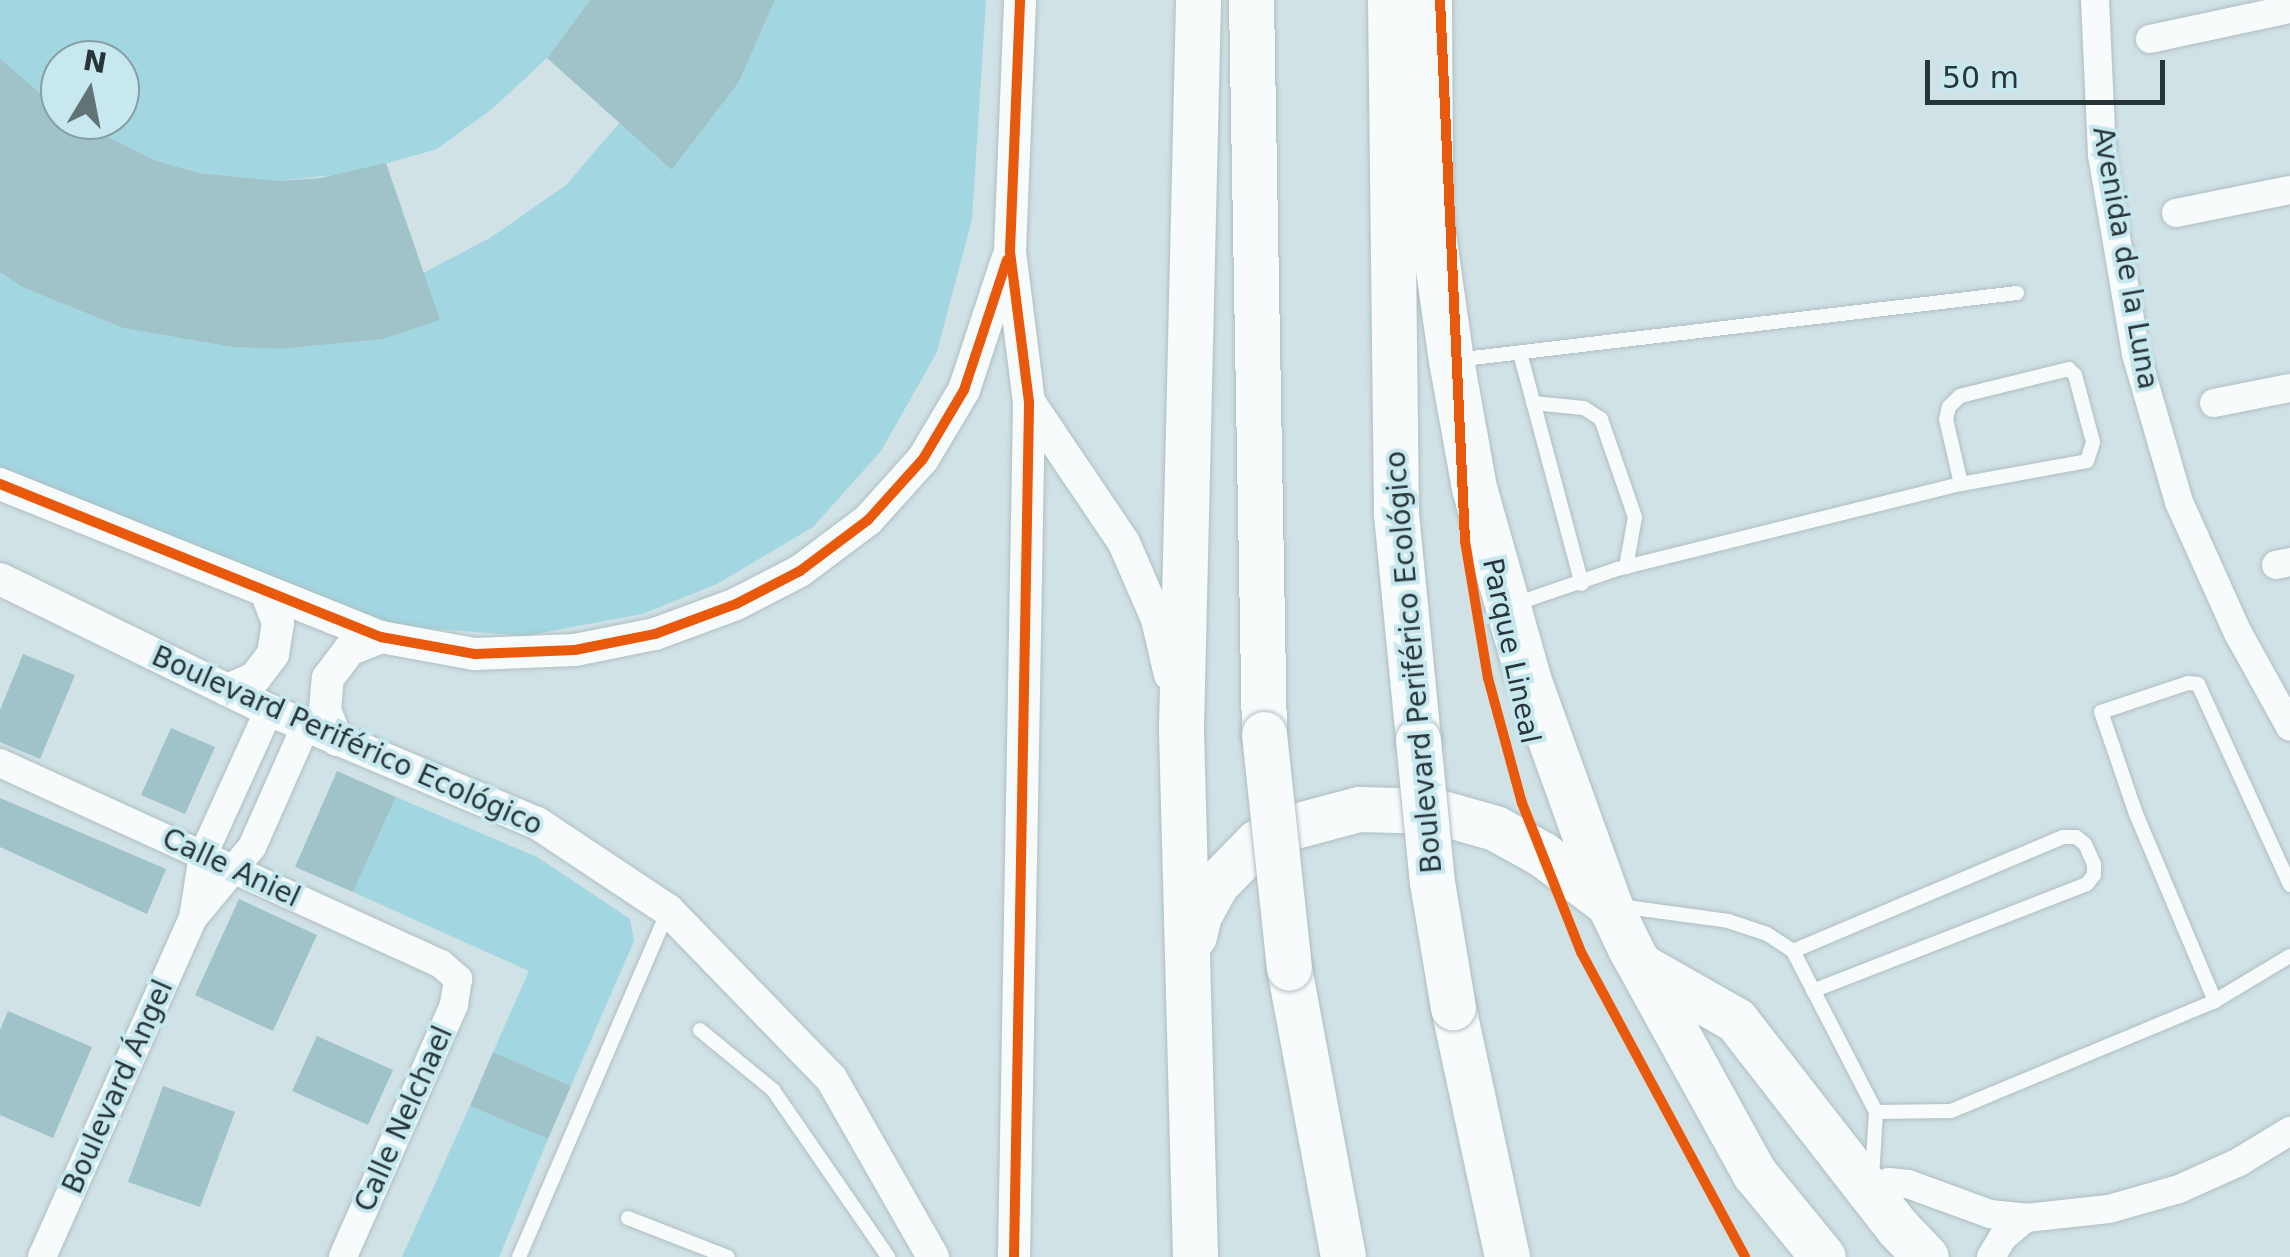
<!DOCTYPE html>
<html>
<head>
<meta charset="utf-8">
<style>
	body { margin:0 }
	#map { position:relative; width:2290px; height:1257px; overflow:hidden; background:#d0e2e6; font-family:"DejaVu Sans",sans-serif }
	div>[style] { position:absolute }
	.green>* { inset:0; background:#a2d6e0 }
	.building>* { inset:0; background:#9fc3c9 }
	.roads { filter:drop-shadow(0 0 2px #afbec1) drop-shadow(0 0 2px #afbec1) }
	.service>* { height:14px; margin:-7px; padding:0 7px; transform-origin:7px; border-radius:7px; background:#f8fbfb }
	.minor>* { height:28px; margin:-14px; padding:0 14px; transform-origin:14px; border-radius:14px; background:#f8fbfb }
	.tertiary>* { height:32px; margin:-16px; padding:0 16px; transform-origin:16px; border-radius:16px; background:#f8fbfb }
	.trunk>* { height:45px; margin:-22.5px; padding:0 22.5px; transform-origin:22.5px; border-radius:22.5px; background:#f8fbfb }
	.bridges { filter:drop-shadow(0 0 2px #afbec1) drop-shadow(0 0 2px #afbec1) }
	.trunk-bridge>* { height:45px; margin:-22.5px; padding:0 22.5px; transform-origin:22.5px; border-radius:22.5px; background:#f8fbfb }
	.cycleway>* { height:10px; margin:-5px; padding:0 5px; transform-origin:5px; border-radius:5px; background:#e8590c }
	span { translate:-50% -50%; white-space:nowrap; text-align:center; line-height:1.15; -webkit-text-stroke:8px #c7e8ef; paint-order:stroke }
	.street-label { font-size:28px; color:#283538 }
	.north { position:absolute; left:40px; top:40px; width:100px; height:100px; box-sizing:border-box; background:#c7e8ef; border:2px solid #87a0a6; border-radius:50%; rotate:10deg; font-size:28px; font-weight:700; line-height:40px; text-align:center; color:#283538 }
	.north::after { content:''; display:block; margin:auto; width:35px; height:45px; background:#637275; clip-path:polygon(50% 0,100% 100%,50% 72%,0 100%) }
	.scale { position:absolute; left:1925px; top:60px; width:240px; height:45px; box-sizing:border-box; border:5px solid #283538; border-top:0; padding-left:12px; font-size:30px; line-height:35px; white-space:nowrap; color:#283538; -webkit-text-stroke:8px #c7e8ef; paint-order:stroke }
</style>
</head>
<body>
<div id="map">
	<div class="green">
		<i style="clip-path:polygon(0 0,590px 0,547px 58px,492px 109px,437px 149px,353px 173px,277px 181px,199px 173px,154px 160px,74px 120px,120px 120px,120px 60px,60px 60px,60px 111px,0 58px)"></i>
		<i style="clip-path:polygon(775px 0,986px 0,972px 219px,937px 352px,881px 451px,813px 527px,717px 584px,642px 614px,524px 636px,389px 625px,0 472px,0 272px,24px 288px,123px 328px,232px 347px,281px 349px,383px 339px,439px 320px,423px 273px,490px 238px,566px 185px,621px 121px,673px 169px,739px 82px)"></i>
		<i style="clip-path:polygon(396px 797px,537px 857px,630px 919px,634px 941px,571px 1086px,493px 1052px,529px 971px,353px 892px)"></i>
		<i style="clip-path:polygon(470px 1106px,548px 1139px,499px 1257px,402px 1257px)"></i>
	</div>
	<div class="building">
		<i style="clip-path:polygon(590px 0,775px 0,739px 82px,672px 170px,547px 58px)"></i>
		<i style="clip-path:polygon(0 58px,60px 111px,60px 120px,74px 120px,154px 160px,199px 173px,278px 181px,320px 178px,386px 163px,440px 320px,383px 339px,281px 349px,232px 347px,123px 328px,24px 288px,0 272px)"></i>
		<i style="clip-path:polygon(23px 654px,75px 675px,40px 759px,0 742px,0 710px)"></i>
		<i style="clip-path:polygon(171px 728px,215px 747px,185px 814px,141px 795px)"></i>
		<i style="clip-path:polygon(337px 771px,396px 797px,353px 892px,295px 867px)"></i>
		<i style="clip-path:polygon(0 798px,166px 869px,147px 914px,0 847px)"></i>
		<i style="clip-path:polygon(239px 899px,317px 935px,273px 1031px,195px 995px)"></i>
		<i style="clip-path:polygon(8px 1011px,92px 1047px,53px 1138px,0 1115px,0 1030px)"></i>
		<i style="clip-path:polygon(317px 1036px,393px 1070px,368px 1125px,292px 1091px)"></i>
		<i style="clip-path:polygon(493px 1052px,571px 1086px,548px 1139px,470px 1106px)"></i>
		<i style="clip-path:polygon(163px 1086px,235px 1112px,200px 1207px,128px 1182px)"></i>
	</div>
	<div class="roads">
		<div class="service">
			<i style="left:1520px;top:353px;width:239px;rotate:75deg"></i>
			<i style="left:1456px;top:360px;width:565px;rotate:-6.81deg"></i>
			<i style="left:1533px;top:403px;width:51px;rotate:5.6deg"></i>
			<i style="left:1584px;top:408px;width:20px;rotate:33deg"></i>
			<i style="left:1601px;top:419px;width:104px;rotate:70.9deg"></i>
			<i style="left:1635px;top:517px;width:51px;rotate:100.2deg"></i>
			<i style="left:1512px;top:605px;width:111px;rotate:-18.9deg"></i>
			<i style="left:1617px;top:569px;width:354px;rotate:-13.9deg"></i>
			<i style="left:1961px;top:484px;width:128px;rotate:-10.3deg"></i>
			<i style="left:2087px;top:461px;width:20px;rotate:-72deg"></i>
			<i style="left:2093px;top:442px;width:69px;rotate:-105deg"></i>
			<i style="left:2075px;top:375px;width:8px;rotate:-135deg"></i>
			<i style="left:2069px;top:369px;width:112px;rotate:166.1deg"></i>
			<i style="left:1960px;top:396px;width:16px;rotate:135deg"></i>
			<i style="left:1949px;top:407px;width:12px;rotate:104deg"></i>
			<i style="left:1946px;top:419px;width:67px;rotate:77deg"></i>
			<i style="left:1619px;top:906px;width:110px;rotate:7.8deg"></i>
			<i style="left:1728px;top:921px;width:41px;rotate:18.4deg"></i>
			<i style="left:1767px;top:934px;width:31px;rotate:33deg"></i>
			<i style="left:1793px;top:951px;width:181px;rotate:62.7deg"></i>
			<i style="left:1876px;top:1112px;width:65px;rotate:93.5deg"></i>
			<i style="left:1793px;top:951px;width:293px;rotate:-22.9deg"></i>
			<i style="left:2063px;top:837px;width:13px"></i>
			<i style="left:2076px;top:837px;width:11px;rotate:38deg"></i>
			<i style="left:2085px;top:844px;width:22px;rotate:66deg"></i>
			<i style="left:2094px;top:864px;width:11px;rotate:90deg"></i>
			<i style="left:2094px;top:875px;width:11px;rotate:128deg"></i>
			<i style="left:2087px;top:884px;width:294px;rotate:158.7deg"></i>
			<i style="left:2215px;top:1001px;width:203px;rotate:-112.9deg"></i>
			<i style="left:2136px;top:814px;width:108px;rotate:-108.9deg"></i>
			<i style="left:2101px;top:712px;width:92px;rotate:-18.4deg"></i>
			<i style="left:2188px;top:683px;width:10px;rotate:6deg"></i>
			<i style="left:2198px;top:684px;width:221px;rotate:65.4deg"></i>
			<i style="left:700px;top:1030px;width:94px;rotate:39.4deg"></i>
			<i style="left:773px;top:1090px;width:203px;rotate:55.4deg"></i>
			<i style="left:1876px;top:1112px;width:75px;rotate:-0.8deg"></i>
			<i style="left:1951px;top:1111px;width:286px;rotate:-22.6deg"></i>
			<i style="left:2215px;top:1001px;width:87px;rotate:-31deg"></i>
			<i style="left:628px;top:1218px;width:107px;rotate:21.3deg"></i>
			<i style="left:519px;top:1257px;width:377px;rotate:-66.7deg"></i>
		</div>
		<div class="minor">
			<i style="left:2095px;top:0;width:155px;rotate:87.4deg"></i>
			<i style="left:2102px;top:155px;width:202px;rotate:80.3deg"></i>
			<i style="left:2136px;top:354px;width:154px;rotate:73.8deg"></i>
			<i style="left:2179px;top:502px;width:144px;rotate:65.8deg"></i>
			<i style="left:2238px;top:633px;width:107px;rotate:61deg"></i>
			<i style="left:2150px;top:39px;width:143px;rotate:-12.1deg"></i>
			<i style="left:2176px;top:213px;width:116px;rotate:-11.4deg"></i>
			<i style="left:2214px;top:403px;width:77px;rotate:-11.2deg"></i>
			<i style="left:2276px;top:565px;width:14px;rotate:-12deg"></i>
			<i style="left:0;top:763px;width:485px;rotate:24.5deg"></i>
			<i style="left:441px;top:964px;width:23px;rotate:41deg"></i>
			<i style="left:458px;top:979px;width:26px;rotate:99deg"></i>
			<i style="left:454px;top:1005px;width:275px;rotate:113.8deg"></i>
			<i style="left:194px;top:917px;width:91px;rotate:-50.4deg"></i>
			<i style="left:252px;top:847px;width:133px;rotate:-66.1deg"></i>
			<i style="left:1870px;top:1192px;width:21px;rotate:-28deg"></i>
			<i style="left:1889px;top:1182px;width:19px;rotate:6deg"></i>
			<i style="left:1908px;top:1184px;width:87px;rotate:20.1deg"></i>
			<i style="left:1990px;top:1214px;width:36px;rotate:6deg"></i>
			<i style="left:2026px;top:1218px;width:83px;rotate:-6.2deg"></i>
			<i style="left:2109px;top:1209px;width:73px;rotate:-15.9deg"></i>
			<i style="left:2179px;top:1189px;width:66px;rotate:-24.2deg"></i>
			<i style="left:2239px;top:1162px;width:60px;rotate:-31.3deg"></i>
			<i style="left:42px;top:1257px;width:371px;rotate:-66deg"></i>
			<i style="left:193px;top:918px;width:64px;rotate:-81deg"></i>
			<i style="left:203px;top:855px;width:159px;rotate:-65.5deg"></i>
			<i style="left:1991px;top:1257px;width:23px;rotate:-59deg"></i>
			<i style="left:2003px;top:1237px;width:30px;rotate:-40deg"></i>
		</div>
		<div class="tertiary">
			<i style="left:1029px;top:402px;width:170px;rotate:56deg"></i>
			<i style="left:1124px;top:543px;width:83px;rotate:66.5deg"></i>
			<i style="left:1157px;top:619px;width:57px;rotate:76.9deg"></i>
			<i style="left:0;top:484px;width:411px;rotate:21.9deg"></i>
			<i style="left:381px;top:637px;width:96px;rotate:10.3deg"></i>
			<i style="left:475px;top:654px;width:100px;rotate:-2.3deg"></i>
			<i style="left:575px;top:650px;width:82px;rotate:-11.3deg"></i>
			<i style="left:655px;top:634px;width:86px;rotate:-20.3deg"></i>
			<i style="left:736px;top:604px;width:72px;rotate:-27.3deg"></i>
			<i style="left:800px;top:571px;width:85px;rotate:-36.9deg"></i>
			<i style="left:868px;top:520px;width:82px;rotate:-48deg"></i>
			<i style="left:923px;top:459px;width:80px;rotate:-59.3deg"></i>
			<i style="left:964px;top:390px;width:137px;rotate:-71.7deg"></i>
			<i style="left:0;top:579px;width:299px;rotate:26deg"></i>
			<i style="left:269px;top:710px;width:291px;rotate:22.9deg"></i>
			<i style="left:537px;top:823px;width:157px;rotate:33.6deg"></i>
			<i style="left:668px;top:910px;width:234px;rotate:45.9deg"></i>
			<i style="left:831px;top:1078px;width:206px;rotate:60.3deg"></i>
			<i style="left:227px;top:690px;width:30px;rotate:-23deg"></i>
			<i style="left:255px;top:678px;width:30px;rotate:-53deg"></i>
			<i style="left:273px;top:654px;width:31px;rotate:-81deg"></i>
			<i style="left:278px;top:623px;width:30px;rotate:-111deg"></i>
			<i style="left:337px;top:740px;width:32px;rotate:-112deg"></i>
			<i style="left:325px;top:710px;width:32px;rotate:-85deg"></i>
			<i style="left:328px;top:678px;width:35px;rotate:-53deg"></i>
			<i style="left:349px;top:650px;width:35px;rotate:-22deg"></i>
			<i style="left:1014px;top:1257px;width:855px;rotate:-88.99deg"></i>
			<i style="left:1029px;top:402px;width:152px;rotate:-97.2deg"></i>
			<i style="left:1010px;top:251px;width:251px;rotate:-87.7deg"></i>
		</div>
		<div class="trunk">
			<i style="left:1251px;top:0;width:734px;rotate:88.99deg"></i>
			<i style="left:1390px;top:0;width:514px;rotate:89.33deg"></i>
			<i style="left:1396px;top:514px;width:227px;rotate:84.4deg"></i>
			<i style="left:1429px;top:0;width:213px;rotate:89.7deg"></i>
			<i style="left:1430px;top:213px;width:148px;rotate:81.9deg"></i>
			<i style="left:1451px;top:360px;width:130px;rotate:79.8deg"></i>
			<i style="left:1474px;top:488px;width:204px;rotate:74.1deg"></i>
			<i style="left:1530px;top:684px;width:234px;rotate:70.2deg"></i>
			<i style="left:1609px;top:904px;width:49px;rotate:64.5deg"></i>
			<i style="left:1630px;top:948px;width:258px;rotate:61.1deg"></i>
			<i style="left:1755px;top:1174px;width:107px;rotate:50.7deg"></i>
			<i style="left:1194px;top:936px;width:22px;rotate:-77deg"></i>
			<i style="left:1199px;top:915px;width:37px;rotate:-61deg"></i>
			<i style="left:1217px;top:883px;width:57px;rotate:-45.7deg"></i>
			<i style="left:1257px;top:842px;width:37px;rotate:-24deg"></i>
			<i style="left:1291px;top:827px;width:70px;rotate:-14.8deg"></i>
			<i style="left:1359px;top:809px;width:76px;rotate:1.5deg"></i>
			<i style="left:1435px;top:811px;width:62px;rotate:15.8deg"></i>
			<i style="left:1495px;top:828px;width:54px;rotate:29deg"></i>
			<i style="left:1542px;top:854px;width:84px;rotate:36.7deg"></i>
			<i style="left:1641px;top:966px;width:109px;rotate:29.6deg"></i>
			<i style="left:1736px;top:1020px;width:264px;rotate:52.1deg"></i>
			<i style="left:1898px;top:1228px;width:40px;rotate:46deg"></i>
			<i style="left:1289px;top:968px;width:294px;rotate:79.4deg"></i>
			<i style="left:1453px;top:1007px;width:256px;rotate:77.8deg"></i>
			<i style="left:1195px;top:1257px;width:529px;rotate:-91.52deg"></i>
			<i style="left:1181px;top:728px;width:728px;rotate:-88.66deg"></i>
		</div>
	</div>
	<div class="bridges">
		<div class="trunk-bridge">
			<i style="left:1264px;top:734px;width:235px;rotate:83.9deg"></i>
			<i style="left:1418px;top:740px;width:143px;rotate:84.4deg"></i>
			<i style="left:1432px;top:882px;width:127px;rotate:80.5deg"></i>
		</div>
	</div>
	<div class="cycleway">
		<i style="left:1440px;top:0;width:542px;rotate:87.35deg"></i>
		<i style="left:1465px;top:541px;width:139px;rotate:80.5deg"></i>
		<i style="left:1488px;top:678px;width:130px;rotate:74.8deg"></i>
		<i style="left:1522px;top:803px;width:160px;rotate:68.4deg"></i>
		<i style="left:1581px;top:952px;width:346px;rotate:61.7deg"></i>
		<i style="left:0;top:484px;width:411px;rotate:21.9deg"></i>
		<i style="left:381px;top:637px;width:96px;rotate:10.3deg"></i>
		<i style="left:475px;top:654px;width:100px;rotate:-2.3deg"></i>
		<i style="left:575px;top:650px;width:82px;rotate:-11.3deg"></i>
		<i style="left:655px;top:634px;width:86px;rotate:-20.3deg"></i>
		<i style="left:736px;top:604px;width:72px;rotate:-27.3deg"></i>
		<i style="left:800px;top:571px;width:85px;rotate:-36.9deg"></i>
		<i style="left:868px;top:520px;width:82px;rotate:-48deg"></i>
		<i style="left:923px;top:459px;width:80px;rotate:-59.3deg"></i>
		<i style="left:964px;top:390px;width:137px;rotate:-71.7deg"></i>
		<i style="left:1014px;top:1257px;width:855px;rotate:-88.99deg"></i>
		<i style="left:1029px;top:402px;width:152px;rotate:-97.2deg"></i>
		<i style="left:1010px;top:251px;width:251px;rotate:-87.7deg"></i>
	</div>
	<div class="street-label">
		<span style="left:2125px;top:258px;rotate:80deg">Avenida de la Luna</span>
		<span style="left:1511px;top:651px;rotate:78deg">Parque Lineal</span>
		<span style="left:1414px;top:662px;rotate:-95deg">Boulevard Periférico Ecológico</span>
		<span style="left:347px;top:741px;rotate:24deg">Boulevard Periférico Ecológico</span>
		<span style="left:231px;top:868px;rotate:25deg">Calle Aniel</span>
		<span style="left:118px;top:1087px;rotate:-66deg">Boulevard Ángel</span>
		<span style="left:404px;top:1119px;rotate:-66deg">Calle Nelchael</span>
	</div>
	<div class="north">N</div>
	<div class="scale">50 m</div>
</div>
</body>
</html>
